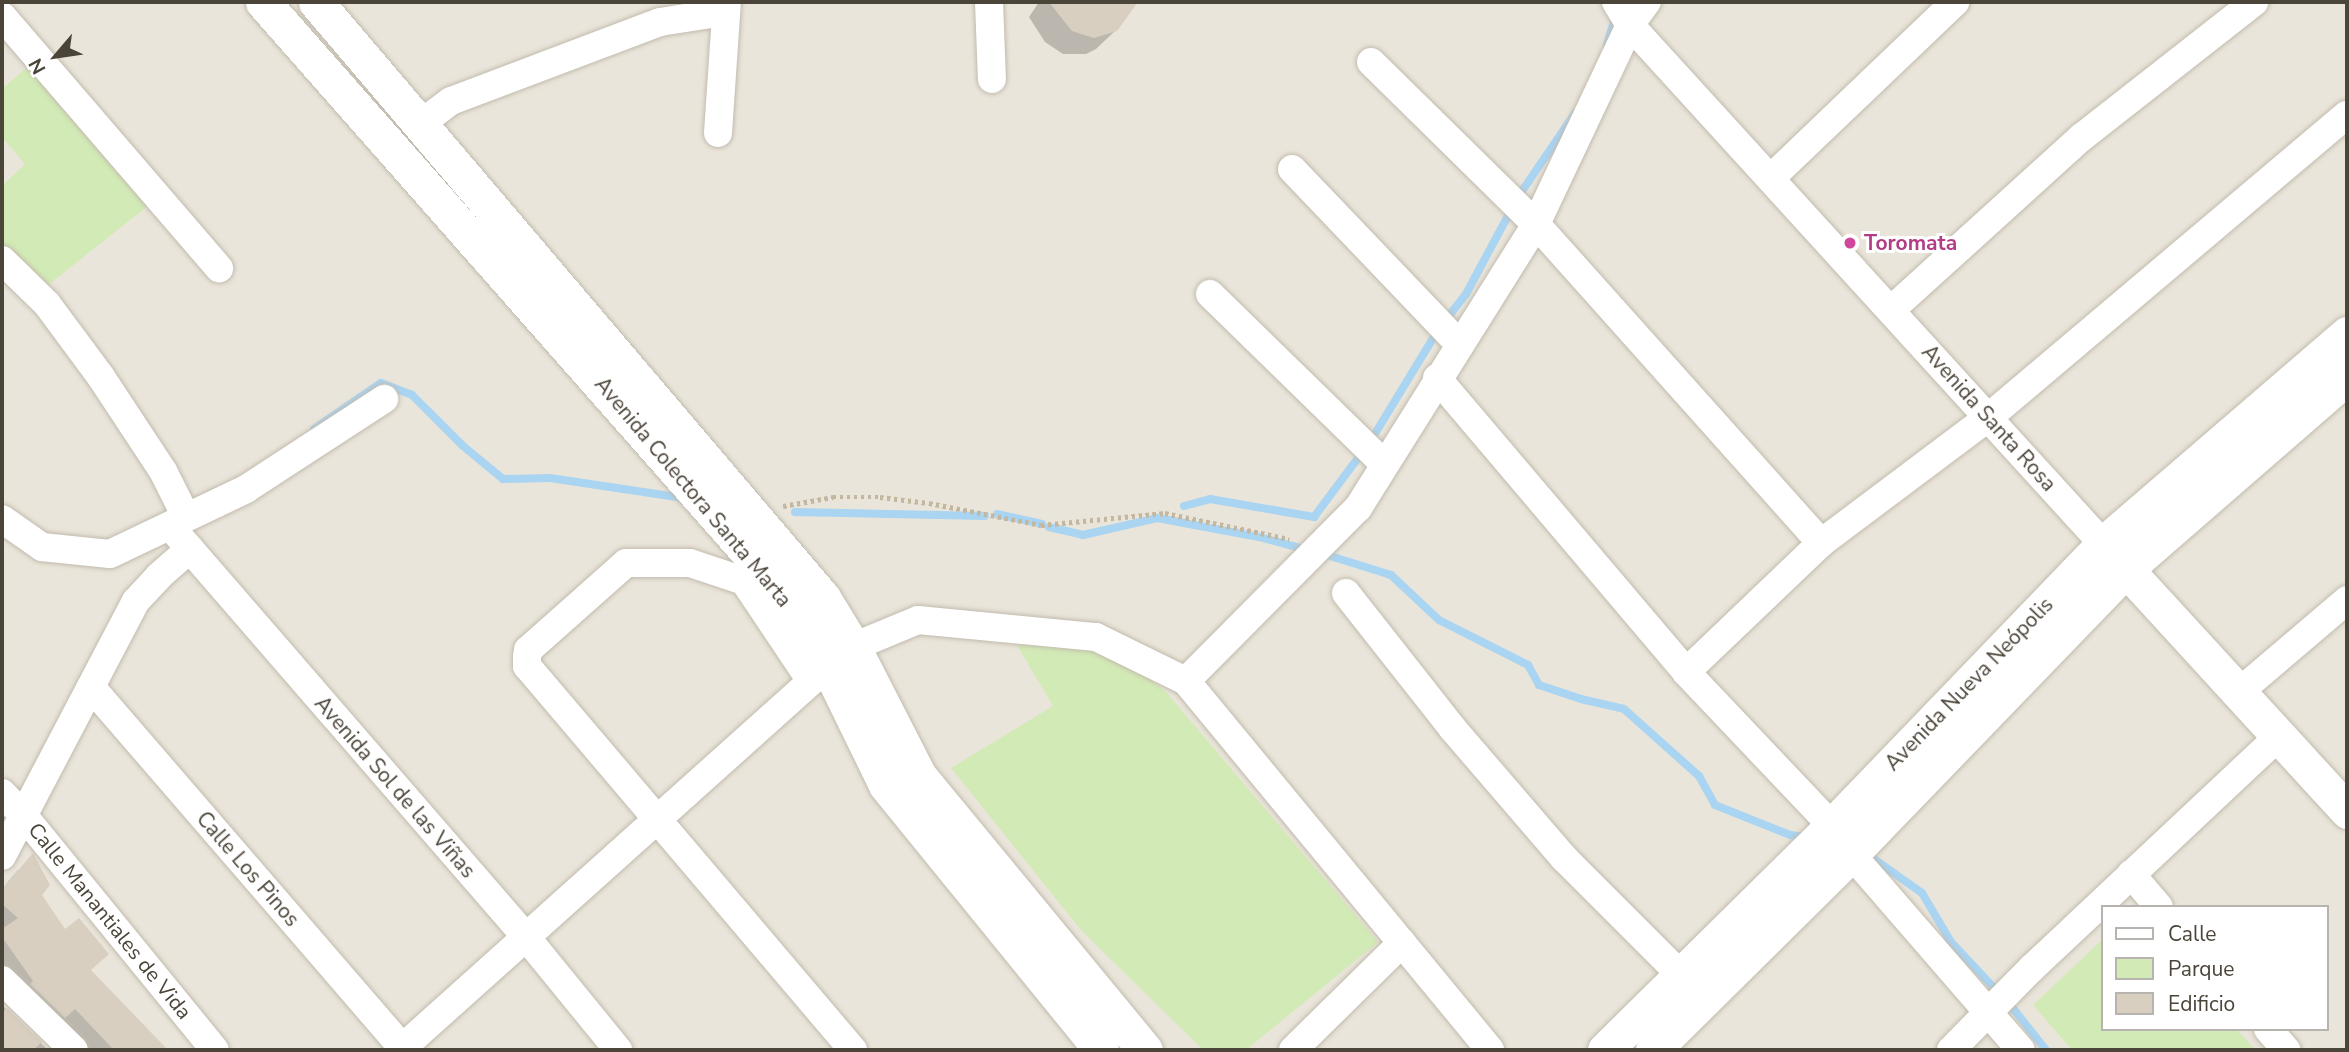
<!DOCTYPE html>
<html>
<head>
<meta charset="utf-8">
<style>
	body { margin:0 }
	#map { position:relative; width:2349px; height:1052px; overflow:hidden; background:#f6f3ec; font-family:"Nunito Sans",sans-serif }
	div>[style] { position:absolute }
	.residential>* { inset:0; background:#eae5da }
	.green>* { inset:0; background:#d2eab5 }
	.shadow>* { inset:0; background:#0003 }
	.stream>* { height:8px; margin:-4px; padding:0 4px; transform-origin:4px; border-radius:4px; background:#a9d4f2 }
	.building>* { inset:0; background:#d8cfc1 }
	.path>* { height:4.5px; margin-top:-2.25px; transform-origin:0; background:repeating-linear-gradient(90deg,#c4b79f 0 3.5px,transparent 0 7px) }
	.roads { filter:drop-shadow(0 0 2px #c2bbae) drop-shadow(0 0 2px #c2bbae) }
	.minor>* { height:28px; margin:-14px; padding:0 14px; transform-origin:14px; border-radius:14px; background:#fff }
	.tertiary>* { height:35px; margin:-17.5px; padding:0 17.5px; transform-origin:17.5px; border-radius:17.5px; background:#fff }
	.dots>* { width:19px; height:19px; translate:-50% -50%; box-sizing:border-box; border:4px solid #fff; border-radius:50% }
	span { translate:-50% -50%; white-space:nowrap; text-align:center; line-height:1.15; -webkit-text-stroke:6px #fff; paint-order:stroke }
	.hotel-label { font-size:21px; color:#b23c85; font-weight:700 }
	.left { translate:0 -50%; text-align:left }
	.street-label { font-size:21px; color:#4b4439 }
	.frame { position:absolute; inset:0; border:4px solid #4b4439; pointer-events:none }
	.legend { position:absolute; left:2101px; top:905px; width:228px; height:126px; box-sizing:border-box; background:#fff; border:2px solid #b7b4b0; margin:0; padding:9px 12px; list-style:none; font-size:21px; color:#4b4439 }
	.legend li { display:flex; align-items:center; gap:14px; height:35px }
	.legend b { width:35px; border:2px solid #b7b4b0 }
	.north { position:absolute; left:21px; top:21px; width:70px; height:70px; -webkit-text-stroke:5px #fff; paint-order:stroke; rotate:241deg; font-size:19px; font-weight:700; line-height:28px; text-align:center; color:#4b4439 }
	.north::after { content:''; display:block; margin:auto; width:24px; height:32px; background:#4b4439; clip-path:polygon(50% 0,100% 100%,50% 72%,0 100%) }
</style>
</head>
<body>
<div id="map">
	<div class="residential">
		<i style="clip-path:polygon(evenodd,2px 2px,2347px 2px,2347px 1050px,2px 1050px,2px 2px,2102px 907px,2326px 907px,2326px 1029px,2102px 1029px,2102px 907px)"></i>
	</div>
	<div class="green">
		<i style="clip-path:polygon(27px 67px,149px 205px,43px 289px,2px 245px,2px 186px,25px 164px,2px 137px,2px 89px)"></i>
		<i style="clip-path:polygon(1041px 629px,1110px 648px,1166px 692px,1378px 942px,1246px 1050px,1203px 1050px,1081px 930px,951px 768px,1053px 706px,1018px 647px)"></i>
		<i style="clip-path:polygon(2102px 940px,2102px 1029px,2236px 1029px,2256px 1050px,2072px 1050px,2033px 1005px)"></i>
	</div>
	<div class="shadow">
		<i style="clip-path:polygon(1039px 2px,1132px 2px,1130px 12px,1116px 30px,1096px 49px,1086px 54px,1063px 54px,1045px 42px,1029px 17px)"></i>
		<i style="clip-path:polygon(18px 870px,40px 895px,90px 971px,165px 1050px,68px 1050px,2px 986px,2px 889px)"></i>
		<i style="clip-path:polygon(2px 1005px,48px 1050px,2px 1050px)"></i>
	</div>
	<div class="stream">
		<i style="left:1607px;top:45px;width:32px;rotate:-74deg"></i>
		<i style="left:1448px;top:317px;width:29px;rotate:-52deg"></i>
		<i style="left:1466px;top:294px;width:110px;rotate:-61.8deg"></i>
		<i style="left:1518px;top:197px;width:102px;rotate:-55.8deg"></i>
		<i style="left:314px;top:429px;width:81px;rotate:-34.5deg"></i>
		<i style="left:381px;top:383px;width:33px;rotate:21deg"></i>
		<i style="left:412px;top:395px;width:72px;rotate:45deg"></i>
		<i style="left:463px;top:446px;width:52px;rotate:39.5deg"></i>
		<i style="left:503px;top:479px;width:47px;rotate:-1.2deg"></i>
		<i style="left:550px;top:478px;width:135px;rotate:8.5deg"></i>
		<i style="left:1376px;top:432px;width:119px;rotate:-58.7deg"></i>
		<i style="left:1184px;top:506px;width:27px;rotate:-15deg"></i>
		<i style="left:1210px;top:499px;width:106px;rotate:9.8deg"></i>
		<i style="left:1314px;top:517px;width:84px;rotate:-53.3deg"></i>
		<i style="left:795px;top:512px;width:190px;rotate:1.2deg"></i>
		<i style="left:997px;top:514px;width:46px;rotate:12.5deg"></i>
		<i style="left:1049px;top:527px;width:35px;rotate:13deg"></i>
		<i style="left:1083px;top:535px;width:76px;rotate:-12.9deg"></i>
		<i style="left:1157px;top:518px;width:104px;rotate:10.6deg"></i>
		<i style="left:1259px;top:537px;width:47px;rotate:14.9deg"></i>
		<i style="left:1327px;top:555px;width:67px;rotate:17.4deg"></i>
		<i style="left:1391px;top:575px;width:66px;rotate:43.2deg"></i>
		<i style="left:1439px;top:620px;width:100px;rotate:26.8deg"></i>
		<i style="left:1528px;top:665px;width:23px;rotate:61deg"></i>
		<i style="left:1539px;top:685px;width:44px;rotate:18.4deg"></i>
		<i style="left:1581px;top:699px;width:44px;rotate:13.1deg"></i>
		<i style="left:1624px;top:709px;width:101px;rotate:41.8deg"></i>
		<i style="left:1699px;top:776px;width:33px;rotate:61deg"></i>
		<i style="left:1715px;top:805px;width:81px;rotate:21.8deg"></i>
		<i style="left:1790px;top:835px;width:16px;rotate:7deg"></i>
		<i style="left:1867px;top:854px;width:67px;rotate:35.3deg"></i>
		<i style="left:1922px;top:893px;width:57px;rotate:59.4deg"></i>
		<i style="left:1951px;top:942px;width:89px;rotate:46.8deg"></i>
		<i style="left:2012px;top:1007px;width:55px;rotate:51.7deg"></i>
	</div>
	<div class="building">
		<i style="clip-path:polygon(1049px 2px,1138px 2px,1117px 31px,1094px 38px,1072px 31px)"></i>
		<i style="clip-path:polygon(33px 853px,50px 885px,42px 895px,65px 929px,79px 918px,109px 954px,91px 970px,168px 1050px,114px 1050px,75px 1009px,65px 1018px,30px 984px,33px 981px,2px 937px,2px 929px,18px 918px,2px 904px,2px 889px)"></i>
		<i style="clip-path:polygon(7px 1008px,42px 1042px,33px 1050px,2px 1050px,2px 1013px)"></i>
	</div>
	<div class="path">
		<i style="left:783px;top:506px;width:51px;rotate:-10.2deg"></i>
		<i style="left:833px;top:497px;width:47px"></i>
		<i style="left:880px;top:497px;width:49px;rotate:7deg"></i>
		<i style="left:929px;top:503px;width:114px;rotate:11.1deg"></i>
		<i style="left:1041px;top:525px;width:125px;rotate:-5.5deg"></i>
		<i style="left:1165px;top:513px;width:127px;rotate:11.8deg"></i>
	</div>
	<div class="roads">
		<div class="minor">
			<i style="left:989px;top:2px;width:77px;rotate:87.8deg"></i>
			<i style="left:1616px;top:2px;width:27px;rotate:59deg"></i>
			<i style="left:1630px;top:25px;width:702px;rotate:47.65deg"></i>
			<i style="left:2px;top:16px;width:333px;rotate:49.3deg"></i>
			<i style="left:1371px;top:62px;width:231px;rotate:44.5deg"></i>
			<i style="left:1536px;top:224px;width:428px;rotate:48.2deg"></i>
			<i style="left:419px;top:125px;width:40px;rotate:-37deg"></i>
			<i style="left:451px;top:101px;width:223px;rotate:-20.7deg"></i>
			<i style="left:660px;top:22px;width:65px;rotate:-8.9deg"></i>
			<i style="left:718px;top:133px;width:131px;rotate:-86.1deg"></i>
			<i style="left:1292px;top:169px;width:242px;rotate:46.3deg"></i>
			<i style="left:1771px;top:178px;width:255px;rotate:-43.7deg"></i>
			<i style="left:2px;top:260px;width:63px;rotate:44.4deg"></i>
			<i style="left:47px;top:304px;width:91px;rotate:53.5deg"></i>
			<i style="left:101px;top:377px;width:113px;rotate:56.6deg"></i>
			<i style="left:163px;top:471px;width:51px;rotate:63.4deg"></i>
			<i style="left:1210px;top:294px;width:243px;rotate:44.3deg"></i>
			<i style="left:1891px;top:310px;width:258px;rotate:-42.2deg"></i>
			<i style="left:2082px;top:137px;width:219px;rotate:-38.1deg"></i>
			<i style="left:1437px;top:378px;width:385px;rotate:49.7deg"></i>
			<i style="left:1686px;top:672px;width:212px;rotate:46.5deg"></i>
			<i style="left:2px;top:519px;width:49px;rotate:35deg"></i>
			<i style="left:42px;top:547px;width:68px;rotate:5.9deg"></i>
			<i style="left:110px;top:554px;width:151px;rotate:-25.5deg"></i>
			<i style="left:246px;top:489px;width:165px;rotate:-33.1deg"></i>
			<i style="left:170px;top:526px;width:544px;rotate:49.1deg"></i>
			<i style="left:526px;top:937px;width:146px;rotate:50.8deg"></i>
			<i style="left:1346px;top:593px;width:173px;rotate:51.8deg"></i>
			<i style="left:1453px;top:729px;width:170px;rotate:49.3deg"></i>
			<i style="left:1564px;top:858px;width:165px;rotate:45deg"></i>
			<i style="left:853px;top:647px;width:70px;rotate:-22.6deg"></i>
			<i style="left:918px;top:620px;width:179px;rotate:5.5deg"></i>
			<i style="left:1096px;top:637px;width:100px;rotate:26.1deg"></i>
			<i style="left:1186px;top:681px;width:478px;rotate:50.5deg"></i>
			<i style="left:1686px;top:672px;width:187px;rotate:-43.7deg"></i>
			<i style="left:1821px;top:543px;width:210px;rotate:-36.9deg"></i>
			<i style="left:1989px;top:417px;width:468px;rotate:-40.2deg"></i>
			<i style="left:811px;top:681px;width:120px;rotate:-123.8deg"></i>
			<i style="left:744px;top:581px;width:57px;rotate:-161.6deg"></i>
			<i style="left:690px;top:563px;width:64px;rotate:180deg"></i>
			<i style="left:626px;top:563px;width:131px;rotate:138.4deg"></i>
			<i style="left:528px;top:650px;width:7px;rotate:98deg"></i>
			<i style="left:527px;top:657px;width:9px;rotate:90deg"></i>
			<i style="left:527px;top:666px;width:504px;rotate:49.67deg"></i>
			<i style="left:1186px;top:681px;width:244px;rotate:-45.2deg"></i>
			<i style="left:1358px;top:508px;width:335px;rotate:-57.9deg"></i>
			<i style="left:1536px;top:224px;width:220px;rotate:-64.7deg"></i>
			<i style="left:1630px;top:25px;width:29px;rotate:-54deg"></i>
			<i style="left:91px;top:687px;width:479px;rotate:49.2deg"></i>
			<i style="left:2239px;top:692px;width:142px;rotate:-40.4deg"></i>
			<i style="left:2px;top:793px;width:32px;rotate:46deg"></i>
			<i style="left:24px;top:816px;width:302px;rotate:50.8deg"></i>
			<i style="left:1851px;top:854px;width:259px;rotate:49.1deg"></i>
			<i style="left:2px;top:856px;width:288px;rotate:-62.3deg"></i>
			<i style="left:136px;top:601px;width:34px;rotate:-47deg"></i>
			<i style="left:159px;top:576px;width:41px;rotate:-41.1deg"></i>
			<i style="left:2131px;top:874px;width:43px;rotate:49.7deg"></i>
			<i style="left:2px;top:980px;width:100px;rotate:44.2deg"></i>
			<i style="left:2268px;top:1029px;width:28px;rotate:49deg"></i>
			<i style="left:400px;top:1050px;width:571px;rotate:-41.88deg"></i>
			<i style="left:1293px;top:1050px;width:153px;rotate:-44.5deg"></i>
			<i style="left:1951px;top:1050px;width:115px;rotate:-45.4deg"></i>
			<i style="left:2032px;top:968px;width:339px;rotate:-43.2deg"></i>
		</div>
		<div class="tertiary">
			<i style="left:263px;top:2px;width:786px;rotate:48.61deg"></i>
			<i style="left:783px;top:592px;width:87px;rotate:58.7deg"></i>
			<i style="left:828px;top:666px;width:132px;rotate:64deg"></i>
			<i style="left:886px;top:785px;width:341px;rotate:50.9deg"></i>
			<i style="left:316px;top:2px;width:782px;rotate:49.61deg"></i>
			<i style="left:823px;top:598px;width:57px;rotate:58.5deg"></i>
			<i style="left:853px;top:647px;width:145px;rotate:62.9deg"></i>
			<i style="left:919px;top:776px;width:355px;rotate:50.5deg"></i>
			<i style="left:2111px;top:553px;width:350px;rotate:47.5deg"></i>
			<i style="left:1605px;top:1050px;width:319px;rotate:-44.6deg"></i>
			<i style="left:1832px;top:826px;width:391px;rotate:-46.1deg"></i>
			<i style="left:2103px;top:544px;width:322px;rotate:-40.7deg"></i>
			<i style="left:1653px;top:1050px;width:279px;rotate:-44.7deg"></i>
			<i style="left:1851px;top:854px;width:396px;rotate:-46deg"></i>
			<i style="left:2126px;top:569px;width:293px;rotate:-41deg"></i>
		</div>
	</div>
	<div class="dots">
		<i style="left:1850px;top:243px;background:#d1479c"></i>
	</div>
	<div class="hotel-label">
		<span class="left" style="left:1864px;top:243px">Toromata</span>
	</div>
	<div class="street-label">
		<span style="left:1989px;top:418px;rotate:48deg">Avenida Santa Rosa</span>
		<span style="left:693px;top:492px;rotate:50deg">Avenida Colectora Santa Marta</span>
		<span style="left:1969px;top:684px;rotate:-46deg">Avenida Nueva Neópolis</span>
		<span style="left:395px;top:787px;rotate:49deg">Avenida Sol de las Viñas</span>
		<span style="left:248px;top:869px;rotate:49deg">Calle Los Pinos</span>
		<span style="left:110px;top:921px;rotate:51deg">Calle Manantiales de Vida</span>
	</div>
	<div class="frame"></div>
	<ul class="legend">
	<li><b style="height:9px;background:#fff"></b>Calle</li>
	<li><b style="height:19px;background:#d2eab5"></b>Parque</li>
	<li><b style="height:19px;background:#d8cfc1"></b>Edificio</li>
	</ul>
	<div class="north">N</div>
</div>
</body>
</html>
